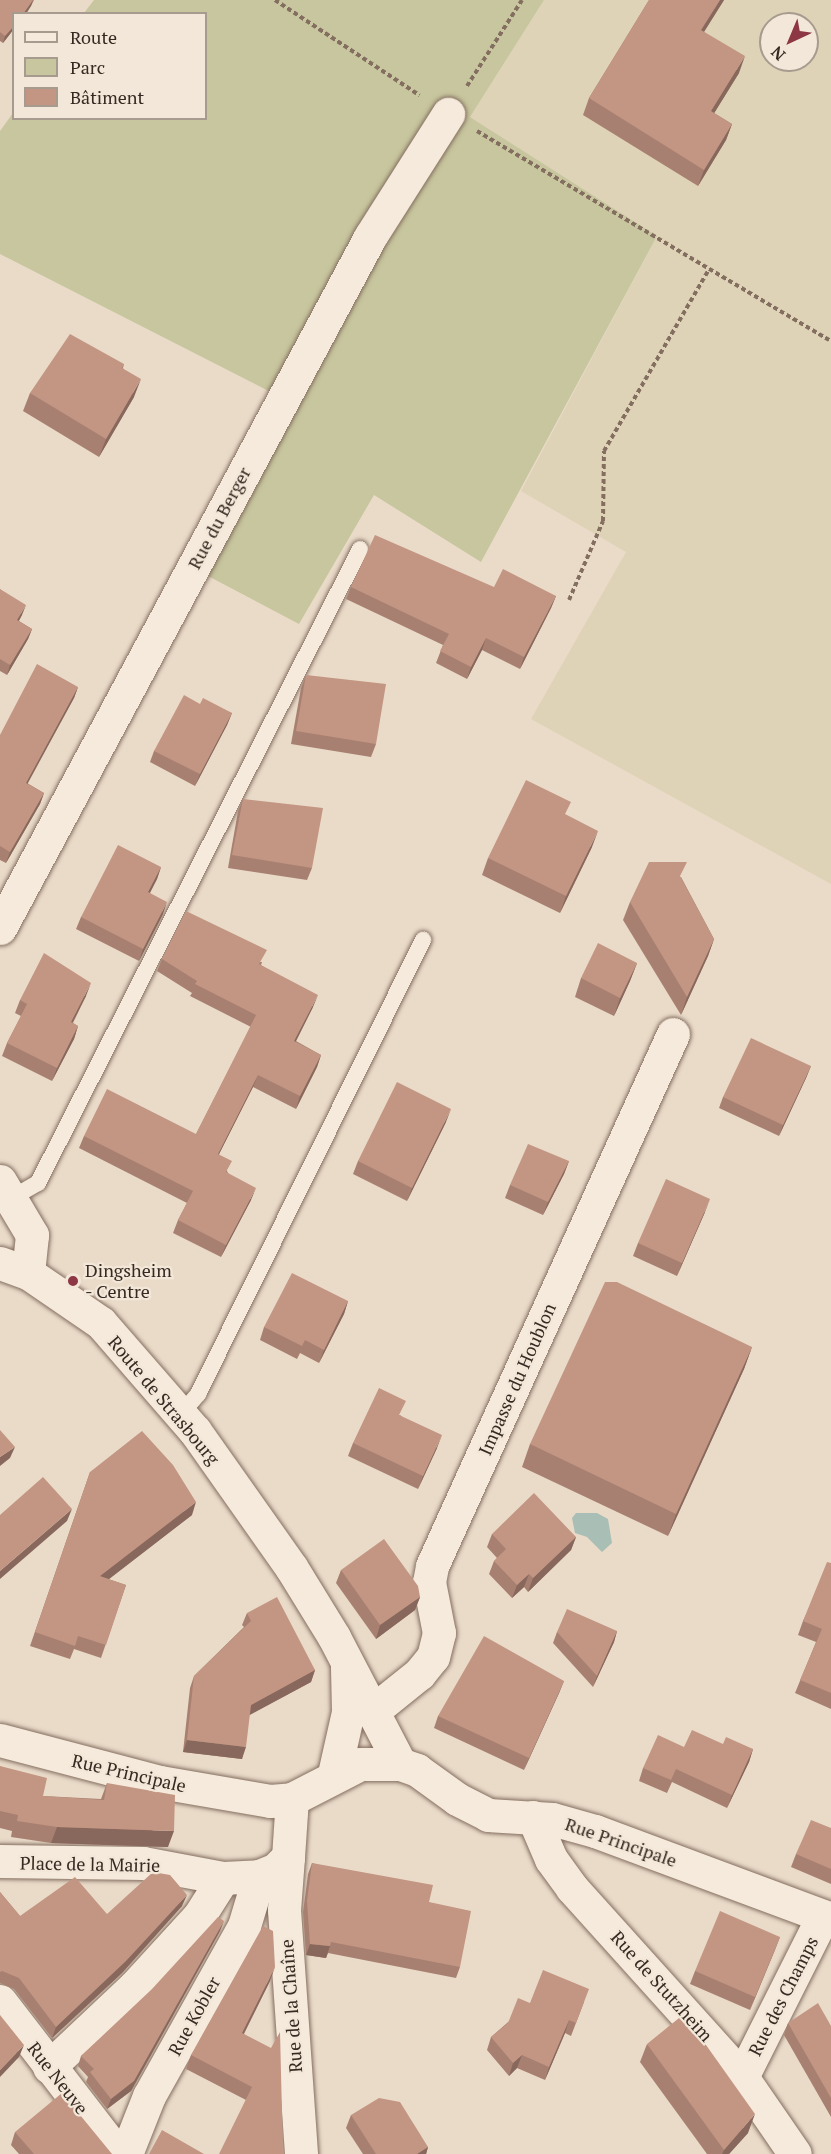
<!DOCTYPE html>
<html>
<head>
<meta charset="utf-8">
<style>
	body { margin:0 }
	#map { position:relative; width:831px; height:2154px; overflow:hidden; background:#eadbc9; font-family:"PT Serif",serif }
	div>[style] { position:absolute }
	.farmland>* { inset:0; background:#ded3b7 }
	.green>* { inset:0; background:#c7c69e }
	.water>* { inset:0; background:#a9beb5 }
	.path>* { height:4px; margin-top:-2px; transform-origin:0; background:repeating-linear-gradient(90deg,#846e60 0 4.5px,transparent 0 7.5px) }
	.roads { filter:drop-shadow(0 0 2px #846e60) drop-shadow(0 0 2px #846e60) }
	.service>* { height:16px; margin:-8px; padding:0 8px; transform-origin:8px; border-radius:8px; background:#f5eadb }
	.minor>* { height:33px; margin:-16.5px; padding:0 16.5px; transform-origin:16.5px; border-radius:16.5px; background:#f5eadb }
	.tertiary>* { height:33px; margin:-16.5px; padding:0 16.5px; transform-origin:16.5px; border-radius:16.5px; background:#f5eadb }
	.wall>* { inset:0; background:#a88071 }
	.shaded-wall>* { inset:0; background:#88685c }
	.building>* { inset:0; background:#c39583 }
	.dots>* { width:16px; height:16px; translate:-50% -50%; box-sizing:border-box; border:3px solid #f2e7d8; border-radius:50% }
	span { translate:-50% -50%; white-space:nowrap; text-align:center; line-height:1.15; -webkit-text-stroke:4.5px #f2e7d8; paint-order:stroke }
	.street-label { font-size:18px; color:#362921 }
	.poi-label { font-size:18px; color:#362921 }
	.left { translate:0 -50%; text-align:left }
	.legend { position:absolute; left:12px; top:12px; width:195px; height:108px; box-sizing:border-box; background:#f2e7d8; border:2px solid #a79b8f; margin:0; padding:8px 10px; list-style:none; font-size:18px; color:#362921 }
	.legend li { display:flex; align-items:center; gap:12px; height:30px }
	.legend b { width:30px; border:2px solid #a79b8f }
	.north { position:absolute; left:759px; top:12px; width:60px; height:60px; box-sizing:border-box; background:#f2e7d8; border:2px solid #a79b8f; border-radius:50%; rotate:224deg; font-size:16px; font-weight:700; line-height:24px; text-align:center; color:#362921 }
	.north::after { content:''; display:block; margin:auto; width:21px; height:27px; background:#8c3743; clip-path:polygon(50% 0,100% 100%,50% 72%,0 100%) }
</style>
</head>
<body>
<div id="map">
	<div class="farmland">
		<i style="clip-path:polygon(evenodd,544px 0,831px 0,831px 884px,531px 719px,626px 552px,521px 491px,657px 236px,470px 117px,544px 0,771px 24px,807px 24px,807px 60px,771px 60px,771px 24px)"></i>
	</div>
	<div class="green">
		<i style="clip-path:polygon(94px 0,544px 0,470px 117px,657px 236px,481px 562px,374px 495px,299px 624px,208px 576px,294px 404px,0 254px,0 131px,13px 113px,14px 118px,206px 118px,206px 14px,84px 13px)"></i>
	</div>
	<div class="water">
		<i style="clip-path:polygon(576px 1513px,597px 1513px,608px 1519px,612px 1543px,602px 1552px,587px 1537px,575px 1533px,572px 1518px)"></i>
	</div>
	<div class="path">
		<i style="left:275px;top:0;width:173px;rotate:33.4deg"></i>
		<i style="left:467px;top:86px;width:102px;rotate:-57.4deg"></i>
		<i style="left:477px;top:131px;width:412px;rotate:30.7deg"></i>
		<i style="left:569px;top:600px;width:86px;rotate:-66.7deg"></i>
		<i style="left:603px;top:521px;width:70px;rotate:-89.2deg"></i>
		<i style="left:604px;top:451px;width:210px;rotate:-60deg"></i>
	</div>
	<div class="roads">
		<div class="service">
			<i style="left:10px;top:1199px;width:32px;rotate:-30deg"></i>
			<i style="left:38px;top:1183px;width:711px;rotate:-63.07deg"></i>
			<i style="left:180px;top:1415px;width:28px;rotate:-49deg"></i>
			<i style="left:198px;top:1394px;width:507px;rotate:-63.64deg"></i>
		</div>
		<div class="minor">
			<i style="left:0;top:928px;width:784px;rotate:-61.83deg"></i>
			<i style="left:370px;top:237px;width:146px;rotate:-57.6deg"></i>
			<i style="left:0;top:1181px;width:63px;rotate:59.3deg"></i>
			<i style="left:32px;top:1235px;width:38px;rotate:96deg"></i>
			<i style="left:374px;top:1710px;width:58px;rotate:-38.7deg"></i>
			<i style="left:419px;top:1674px;width:22px;rotate:-51deg"></i>
			<i style="left:433px;top:1657px;width:25px;rotate:-76deg"></i>
			<i style="left:439px;top:1633px;width:52px;rotate:-101.1deg"></i>
			<i style="left:429px;top:1582px;width:16px;rotate:-79deg"></i>
			<i style="left:432px;top:1566px;width:584px;rotate:-65.63deg"></i>
			<i style="left:533px;top:1817px;width:46px;rotate:66.8deg"></i>
			<i style="left:551px;top:1859px;width:36px;rotate:54deg"></i>
			<i style="left:572px;top:1888px;width:254px;rotate:48deg"></i>
			<i style="left:742px;top:2077px;width:93px;rotate:55.5deg"></i>
			<i style="left:288px;top:1857px;width:53px;rotate:94.3deg"></i>
			<i style="left:284px;top:1910px;width:245px;rotate:86deg"></i>
			<i style="left:0;top:1861px;width:143px;rotate:0.8deg"></i>
			<i style="left:143px;top:1863px;width:81px;rotate:10.6deg"></i>
			<i style="left:223px;top:1878px;width:36px;rotate:-3deg"></i>
			<i style="left:259px;top:1876px;width:18px;rotate:-22deg"></i>
			<i style="left:276px;top:1869px;width:17px;rotate:-45deg"></i>
			<i style="left:288px;top:1857px;width:58px;rotate:-86.1deg"></i>
			<i style="left:0;top:2001px;width:193px;rotate:52.4deg"></i>
			<i style="left:49px;top:2067px;width:118px;rotate:-43.3deg"></i>
			<i style="left:135px;top:1986px;width:95px;rotate:-47.6deg"></i>
			<i style="left:199px;top:1916px;width:45px;rotate:-57.7deg"></i>
			<i style="left:742px;top:2077px;width:180px;rotate:-63.3deg"></i>
			<i style="left:126px;top:2154px;width:62px;rotate:-68.4deg"></i>
			<i style="left:149px;top:2096px;width:195px;rotate:-60.8deg"></i>
			<i style="left:244px;top:1926px;width:52px;rotate:-73.3deg"></i>
		</div>
		<div class="tertiary">
			<i style="left:0;top:1263px;width:30px;rotate:20deg"></i>
			<i style="left:28px;top:1273px;width:88px;rotate:34.4deg"></i>
			<i style="left:101px;top:1323px;width:143px;rotate:49deg"></i>
			<i style="left:195px;top:1431px;width:166px;rotate:54.8deg"></i>
			<i style="left:291px;top:1567px;width:82px;rotate:58.4deg"></i>
			<i style="left:334px;top:1637px;width:143px;rotate:62.5deg"></i>
			<i style="left:0;top:1740px;width:165px;rotate:14.7deg"></i>
			<i style="left:160px;top:1782px;width:112px;rotate:9.8deg"></i>
			<i style="left:270px;top:1801px;width:22px;rotate:-5deg"></i>
			<i style="left:292px;top:1799px;width:76px;rotate:-27.2deg"></i>
			<i style="left:360px;top:1764px;width:40px"></i>
			<i style="left:400px;top:1764px;width:18px;rotate:19deg"></i>
			<i style="left:417px;top:1770px;width:49px;rotate:35.9deg"></i>
			<i style="left:457px;top:1799px;width:35px;rotate:27deg"></i>
			<i style="left:488px;top:1815px;width:64px;rotate:3.6deg"></i>
			<i style="left:552px;top:1819px;width:45px;rotate:15.6deg"></i>
			<i style="left:595px;top:1831px;width:252px;rotate:20.4deg"></i>
			<i style="left:334px;top:1774px;width:64px;rotate:-77.3deg"></i>
			<i style="left:348px;top:1712px;width:45px;rotate:-91.3deg"></i>
		</div>
	</div>
	<div class="wall">
		<i style="clip-path:polygon(0 0,34px 0,31px 6px,3px 43px,0 41px)"></i>
		<i style="clip-path:polygon(649px 0,724px 0,704px 32px,739px 73px,714px 113px,732px 124px,726px 140px,698px 186px,583px 115px,589px 98px)"></i>
		<i style="clip-path:polygon(124px 364px,123px 368px,134px 397px,99px 457px,23px 411px,30px 393px)"></i>
		<i style="clip-path:polygon(351px 587px,494px 587px,556px 596px,551px 608px,520px 669px,482px 650px,467px 679px,436px 663px,443px 645px,346px 599px)"></i>
		<i style="clip-path:polygon(0 589px,22px 615px,19px 621px,32px 629px,28px 639px,7px 675px,0 671px)"></i>
		<i style="clip-path:polygon(306px 675px,376px 744px,371px 757px,291px 744px,301px 688px)"></i>
		<i style="clip-path:polygon(78px 687px,74px 698px,27px 783px,44px 793px,40px 804px,6px 863px,0 860px,0 735px)"></i>
		<i style="clip-path:polygon(200px 704px,232px 713px,227px 725px,195px 786px,150px 762px,154px 751px)"></i>
		<i style="clip-path:polygon(243px 799px,312px 868px,307px 880px,228px 868px,238px 811px)"></i>
		<i style="clip-path:polygon(592px 847px,560px 913px,482px 875px,488px 858px)"></i>
		<i style="clip-path:polygon(161px 867px,157px 879px,150px 893px,163px 914px,139px 961px,76px 929px,81px 917px)"></i>
		<i style="clip-path:polygon(681px 877px,714px 939px,708px 956px,681px 1015px,623px 920px,630px 902px)"></i>
		<i style="clip-path:polygon(162px 959px,262px 962px,261px 965px,313px 1007px,296px 1041px,321px 1055px,317px 1067px,296px 1109px,253px 1087px,219px 1154px,228px 1173px,251px 1200px,221px 1257px,173px 1233px,178px 1220px,187px 1203px,79px 1148px,84px 1136px,196px 1134px,251px 1027px,190px 996px,192px 993px,157px 971px)"></i>
		<i style="clip-path:polygon(637px 963px,630px 981px,614px 1016px,575px 997px,581px 978px)"></i>
		<i style="clip-path:polygon(86px 996px,73px 1023px,78px 1026px,74px 1039px,52px 1081px,2px 1056px,7px 1043px,21px 1016px,15px 1013px,20px 1000px)"></i>
		<i style="clip-path:polygon(811px 1066px,806px 1078px,779px 1136px,719px 1108px,723px 1097px)"></i>
		<i style="clip-path:polygon(446px 1122px,407px 1201px,353px 1174px,358px 1161px)"></i>
		<i style="clip-path:polygon(569px 1161px,564px 1174px,543px 1215px,505px 1198px,510px 1185px)"></i>
		<i style="clip-path:polygon(705px 1212px,677px 1276px,633px 1256px,638px 1243px)"></i>
		<i style="clip-path:polygon(348px 1301px,344px 1314px,319px 1363px,300px 1353px,297px 1359px,260px 1340px,264px 1327px)"></i>
		<i style="clip-path:polygon(752px 1347px,744px 1369px,668px 1536px,522px 1467px,530px 1444px)"></i>
		<i style="clip-path:polygon(400px 1415px,437px 1448px,418px 1489px,348px 1456px,353px 1443px)"></i>
		<i style="clip-path:polygon(90px 1472px,192px 1515px,108px 1579px,126px 1585px,101px 1658px,74px 1649px,70px 1659px,30px 1646px)"></i>
		<i style="clip-path:polygon(492px 1534px,576px 1537px,571px 1550px,528px 1592px,524px 1587px,512px 1598px,489px 1574px,494px 1561px,497px 1558px,487px 1547px)"></i>
		<i style="clip-path:polygon(831px 1563px,831px 1709px,795px 1693px,816px 1642px,798px 1635px,803px 1621px)"></i>
		<i style="clip-path:polygon(341px 1570px,420px 1597px,415px 1610px,376px 1639px,336px 1583px)"></i>
		<i style="clip-path:polygon(247px 1613px,315px 1670px,311px 1682px,249px 1715px,242px 1759px,183px 1752px,190px 1688px,194px 1676px,244px 1627px,242px 1625px)"></i>
		<i style="clip-path:polygon(617px 1631px,614px 1642px,593px 1687px,553px 1643px,557px 1632px)"></i>
		<i style="clip-path:polygon(564px 1681px,559px 1693px,524px 1770px,434px 1728px,438px 1716px)"></i>
		<i style="clip-path:polygon(723px 1744px,753px 1749px,749px 1762px,727px 1808px,672px 1782px,667px 1793px,639px 1781px,643px 1768px,684px 1747px)"></i>
		<i style="clip-path:polygon(0 1766px,43px 1796px,101px 1799px,107px 1783px,168px 1847px,51px 1843px,11px 1837px,12px 1831px,0 1828px)"></i>
		<i style="clip-path:polygon(831px 1828px,831px 1884px,791px 1867px,796px 1854px)"></i>
		<i style="clip-path:polygon(312px 1863px,429px 1902px,460px 1967px,456px 1978px,328px 1953px,326px 1958px,306px 1955px,303px 1912px,308px 1874px)"></i>
		<i style="clip-path:polygon(0 1892px,20px 1916px,107px 1914px,182px 1906px,122px 1973px,52px 2038px,14px 1989px,0 1983px)"></i>
		<i style="clip-path:polygon(220px 1931px,131px 2091px,107px 2109px,86px 2082px,88px 2077px,78px 2066px,81px 2056px)"></i>
		<i style="clip-path:polygon(780px 1937px,750px 2010px,690px 1984px,695px 1971px)"></i>
		<i style="clip-path:polygon(270px 1981px,244px 2034px,283px 2154px,246px 2100px,186px 2069px,191px 2055px)"></i>
		<i style="clip-path:polygon(584px 2002px,571px 2036px,565px 2033px,545px 2080px,517px 2068px,509px 2076px,487px 2050px,491px 2037px,530px 2003px)"></i>
		<i style="clip-path:polygon(788px 2023px,831px 2026px,831px 2117px,784px 2035px)"></i>
		<i style="clip-path:polygon(647px 2044px,748px 2133px,729px 2154px,707px 2154px,640px 2062px)"></i>
		<i style="clip-path:polygon(351px 2115px,428px 2147px,426px 2154px,363px 2154px,346px 2128px)"></i>
		<i style="clip-path:polygon(15px 2132px,112px 2154px,19px 2154px,11px 2145px)"></i>
	</div>
	<div class="shaded-wall">
		<i style="clip-path:polygon(33px 0,31px 6px,26px 14px,23px 14px)"></i>
		<i style="clip-path:polygon(720px 0,724px 0,695px 46px,701px 30px)"></i>
		<i style="clip-path:polygon(14px 26px,14px 29px,3px 43px,5px 36px)"></i>
		<i style="clip-path:polygon(745px 56px,739px 73px,705px 128px,711px 111px)"></i>
		<i style="clip-path:polygon(732px 124px,726px 140px,698px 186px,704px 170px)"></i>
		<i style="clip-path:polygon(141px 379px,134px 397px,99px 457px,106px 439px)"></i>
		<i style="clip-path:polygon(556px 596px,551px 608px,520px 669px,524px 657px)"></i>
		<i style="clip-path:polygon(26px 605px,22px 615px,13px 630px,17px 620px)"></i>
		<i style="clip-path:polygon(32px 629px,28px 639px,7px 675px,10px 665px)"></i>
		<i style="clip-path:polygon(486px 638px,482px 650px,467px 679px,471px 667px)"></i>
		<i style="clip-path:polygon(78px 687px,74px 698px,22px 794px,26px 783px)"></i>
		<i style="clip-path:polygon(232px 713px,227px 725px,195px 786px,200px 774px)"></i>
		<i style="clip-path:polygon(44px 793px,40px 804px,6px 863px,10px 852px)"></i>
		<i style="clip-path:polygon(598px 831px,592px 847px,560px 913px,566px 896px)"></i>
		<i style="clip-path:polygon(161px 867px,157px 879px,144px 904px,148px 892px)"></i>
		<i style="clip-path:polygon(167px 902px,163px 914px,139px 961px,143px 949px)"></i>
		<i style="clip-path:polygon(714px 939px,708px 956px,681px 1015px,687px 997px)"></i>
		<i style="clip-path:polygon(637px 963px,630px 981px,614px 1016px,620px 998px)"></i>
		<i style="clip-path:polygon(91px 983px,86px 996px,66px 1035px,71px 1022px)"></i>
		<i style="clip-path:polygon(318px 995px,313px 1007px,290px 1053px,294px 1041px)"></i>
		<i style="clip-path:polygon(78px 1026px,74px 1039px,52px 1081px,57px 1068px)"></i>
		<i style="clip-path:polygon(321px 1055px,317px 1067px,296px 1109px,300px 1096px)"></i>
		<i style="clip-path:polygon(811px 1066px,806px 1078px,779px 1136px,783px 1125px)"></i>
		<i style="clip-path:polygon(258px 1075px,253px 1087px,213px 1166px,218px 1154px)"></i>
		<i style="clip-path:polygon(451px 1109px,446px 1122px,407px 1201px,412px 1188px)"></i>
		<i style="clip-path:polygon(569px 1161px,564px 1174px,543px 1215px,548px 1202px)"></i>
		<i style="clip-path:polygon(256px 1188px,251px 1200px,221px 1257px,226px 1245px)"></i>
		<i style="clip-path:polygon(710px 1199px,705px 1212px,677px 1276px,682px 1263px)"></i>
		<i style="clip-path:polygon(348px 1301px,344px 1314px,319px 1363px,324px 1350px)"></i>
		<i style="clip-path:polygon(752px 1347px,744px 1369px,668px 1536px,676px 1514px)"></i>
		<i style="clip-path:polygon(442px 1435px,437px 1448px,418px 1489px,423px 1476px)"></i>
		<i style="clip-path:polygon(15px 1447px,10px 1458px,0 1466px,0 1457px)"></i>
		<i style="clip-path:polygon(196px 1502px,192px 1515px,95px 1590px,100px 1576px)"></i>
		<i style="clip-path:polygon(72px 1509px,67px 1521px,0 1579px,0 1571px)"></i>
		<i style="clip-path:polygon(576px 1537px,571px 1550px,528px 1592px,533px 1578px)"></i>
		<i style="clip-path:polygon(529px 1574px,524px 1587px,512px 1598px,517px 1585px)"></i>
		<i style="clip-path:polygon(420px 1597px,415px 1610px,376px 1639px,380px 1625px)"></i>
		<i style="clip-path:polygon(617px 1631px,614px 1642px,593px 1687px,597px 1676px)"></i>
		<i style="clip-path:polygon(315px 1670px,311px 1682px,246px 1717px,251px 1705px)"></i>
		<i style="clip-path:polygon(564px 1681px,559px 1693px,524px 1770px,529px 1758px)"></i>
		<i style="clip-path:polygon(187px 1740px,246px 1747px,242px 1759px,183px 1752px)"></i>
		<i style="clip-path:polygon(753px 1749px,749px 1762px,727px 1808px,732px 1795px)"></i>
		<i style="clip-path:polygon(57px 1827px,174px 1831px,168px 1847px,51px 1843px)"></i>
		<i style="clip-path:polygon(187px 1895px,182px 1906px,122px 1973px,52px 2038px,56px 2027px)"></i>
		<i style="clip-path:polygon(224px 1921px,220px 1931px,131px 2091px,107px 2109px,111px 2099px)"></i>
		<i style="clip-path:polygon(780px 1937px,775px 1950px,750px 2010px,755px 1997px)"></i>
		<i style="clip-path:polygon(310px 1944px,330px 1946px,326px 1958px,306px 1955px)"></i>
		<i style="clip-path:polygon(275px 1967px,270px 1981px,237px 2047px,242px 2033px)"></i>
		<i style="clip-path:polygon(569px 2020px,565px 2033px,545px 2080px,549px 2067px)"></i>
		<i style="clip-path:polygon(24px 2045px,19px 2057px,0 2077px,0 2070px)"></i>
		<i style="clip-path:polygon(522px 2055px,517px 2068px,509px 2076px,513px 2063px)"></i>
		<i style="clip-path:polygon(755px 2114px,748px 2133px,729px 2154px,722px 2154px,724px 2150px)"></i>
		<i style="clip-path:polygon(428px 2147px,426px 2154px,417px 2154px)"></i>
	</div>
	<div class="building">
		<i style="clip-path:polygon(0 0,33px 0,23px 14px,14px 14px,14px 26px,5px 36px,0 32px)"></i>
		<i style="clip-path:polygon(649px 0,720px 0,701px 30px,745px 56px,711px 111px,732px 124px,704px 170px,589px 98px)"></i>
		<i style="clip-path:polygon(70px 334px,124px 364px,122px 368px,141px 379px,106px 439px,30px 393px)"></i>
		<i style="clip-path:polygon(375px 535px,494px 587px,503px 569px,556px 596px,524px 657px,486px 638px,471px 667px,440px 651px,449px 634px,351px 587px)"></i>
		<i style="clip-path:polygon(0 589px,26px 605px,17px 620px,32px 629px,10px 665px,0 659px)"></i>
		<i style="clip-path:polygon(37px 664px,78px 687px,26px 783px,44px 793px,10px 852px,0 846px,0 735px)"></i>
		<i style="clip-path:polygon(306px 675px,386px 684px,376px 744px,296px 731px)"></i>
		<i style="clip-path:polygon(184px 695px,200px 704px,203px 698px,232px 713px,200px 774px,154px 751px)"></i>
		<i style="clip-path:polygon(526px 780px,571px 802px,565px 814px,598px 831px,566px 896px,488px 858px)"></i>
		<i style="clip-path:polygon(243px 799px,323px 808px,312px 868px,232px 855px)"></i>
		<i style="clip-path:polygon(118px 845px,161px 867px,148px 892px,167px 902px,143px 949px,81px 917px)"></i>
		<i style="clip-path:polygon(649px 862px,687px 862px,680px 876px,714px 939px,687px 997px,630px 902px)"></i>
		<i style="clip-path:polygon(186px 911px,267px 950px,259px 964px,318px 995px,294px 1041px,321px 1055px,300px 1096px,258px 1075px,218px 1154px,232px 1161px,226px 1172px,256px 1188px,226px 1245px,178px 1220px,193px 1191px,84px 1136px,107px 1089px,196px 1134px,256px 1015px,195px 984px,197px 981px,162px 959px)"></i>
		<i style="clip-path:polygon(598px 943px,637px 963px,620px 998px,581px 978px)"></i>
		<i style="clip-path:polygon(44px 953px,91px 983px,71px 1022px,78px 1026px,57px 1068px,7px 1043px,27px 1004px,20px 1000px)"></i>
		<i style="clip-path:polygon(751px 1038px,811px 1066px,783px 1125px,723px 1097px)"></i>
		<i style="clip-path:polygon(397px 1082px,451px 1109px,412px 1188px,358px 1161px)"></i>
		<i style="clip-path:polygon(528px 1144px,569px 1161px,548px 1202px,510px 1185px)"></i>
		<i style="clip-path:polygon(666px 1179px,710px 1199px,682px 1263px,638px 1243px)"></i>
		<i style="clip-path:polygon(292px 1273px,348px 1301px,324px 1350px,305px 1340px,302px 1346px,264px 1327px)"></i>
		<i style="clip-path:polygon(605px 1282px,617px 1282px,752px 1347px,676px 1514px,530px 1444px)"></i>
		<i style="clip-path:polygon(379px 1388px,406px 1401px,399px 1415px,442px 1435px,423px 1476px,353px 1443px)"></i>
		<i style="clip-path:polygon(0 1430px,15px 1447px,0 1457px)"></i>
		<i style="clip-path:polygon(142px 1431px,173px 1465px,196px 1502px,100px 1576px,126px 1585px,106px 1645px,78px 1636px,75px 1646px,35px 1632px,90px 1472px)"></i>
		<i style="clip-path:polygon(43px 1477px,72px 1509px,0 1571px,0 1515px)"></i>
		<i style="clip-path:polygon(534px 1493px,576px 1537px,533px 1578px,529px 1574px,517px 1585px,494px 1561px,506px 1549px,492px 1534px)"></i>
		<i style="clip-path:polygon(384px 1539px,418px 1586px,420px 1597px,380px 1625px,341px 1570px)"></i>
		<i style="clip-path:polygon(827px 1562px,831px 1563px,831px 1693px,800px 1680px,822px 1629px,803px 1621px)"></i>
		<i style="clip-path:polygon(277px 1597px,315px 1670px,251px 1705px,246px 1747px,187px 1740px,194px 1676px,251px 1621px,247px 1613px)"></i>
		<i style="clip-path:polygon(567px 1609px,617px 1631px,597px 1676px,557px 1632px)"></i>
		<i style="clip-path:polygon(484px 1636px,564px 1681px,529px 1758px,438px 1716px)"></i>
		<i style="clip-path:polygon(692px 1730px,723px 1744px,726px 1737px,753px 1749px,732px 1795px,676px 1769px,671px 1780px,643px 1768px,658px 1735px,684px 1747px)"></i>
		<i style="clip-path:polygon(0 1766px,47px 1778px,43px 1796px,104px 1800px,107px 1783px,175px 1795px,174px 1831px,57px 1827px,17px 1821px,18px 1815px,0 1811px)"></i>
		<i style="clip-path:polygon(811px 1820px,831px 1828px,831px 1869px,796px 1854px)"></i>
		<i style="clip-path:polygon(312px 1863px,433px 1885px,429px 1902px,471px 1911px,460px 1967px,331px 1942px,330px 1946px,310px 1944px,307px 1901px)"></i>
		<i style="clip-path:polygon(153px 1872px,170px 1875px,187px 1895px,126px 1961px,56px 2027px,19px 1978px,2px 1971px,0 1972px,0 1892px,20px 1916px,75px 1877px,107px 1914px)"></i>
		<i style="clip-path:polygon(720px 1911px,780px 1937px,755px 1997px,695px 1971px)"></i>
		<i style="clip-path:polygon(218px 1917px,224px 1921px,134px 2081px,111px 2099px,90px 2072px,94px 2069px,81px 2056px,152px 1989px)"></i>
		<i style="clip-path:polygon(263px 1926px,273px 1931px,275px 1967px,242px 2033px,271px 2048px,280px 2032px,283px 2154px,219px 2154px,252px 2087px,191px 2055px)"></i>
		<i style="clip-path:polygon(543px 1970px,589px 1989px,576px 2023px,569px 2020px,549px 2067px,522px 2055px,513px 2063px,491px 2037px,508px 2023px,518px 1998px,530px 2003px)"></i>
		<i style="clip-path:polygon(818px 2003px,831px 2026px,831px 2098px,788px 2023px)"></i>
		<i style="clip-path:polygon(684px 2014px,755px 2114px,724px 2150px,647px 2044px)"></i>
		<i style="clip-path:polygon(0 2015px,24px 2045px,0 2070px)"></i>
		<i style="clip-path:polygon(62px 2093px,112px 2154px,34px 2154px,15px 2132px)"></i>
		<i style="clip-path:polygon(379px 2098px,400px 2102px,428px 2147px,417px 2154px,376px 2154px,351px 2115px)"></i>
		<i style="clip-path:polygon(162px 2130px,204px 2154px,149px 2154px)"></i>
	</div>
	<div class="dots">
		<i style="left:73px;top:1281px;background:#8c3743"></i>
	</div>
	<div class="street-label">
		<span style="left:219px;top:518px;rotate:-62deg">Rue du Berger</span>
		<span style="left:517px;top:1379px;rotate:-66deg">Impasse du Houblon</span>
		<span style="left:164px;top:1400px;rotate:50deg">Route de Strasbourg</span>
		<span style="left:129px;top:1773px;rotate:13deg">Rue Principale</span>
		<span style="left:621px;top:1842px;rotate:19deg">Rue Principale</span>
		<span style="left:90px;top:1864px;rotate:1deg">Place de la Mairie</span>
		<span style="left:662px;top:1986px;rotate:48deg">Rue de Stutzheim</span>
		<span style="left:783px;top:1996px;rotate:-63deg">Rue des Champs</span>
		<span style="left:291px;top:2006px;rotate:-94deg">Rue de la Chaîne</span>
		<span style="left:194px;top:2016px;rotate:-61deg">Rue Kobler</span>
		<span style="left:58px;top:2078px;rotate:52deg">Rue Neuve</span>
	</div>
	<div class="poi-label">
		<span class="left" style="left:85px;top:1281px">Dingsheim<br>- Centre</span>
	</div>
	<ul class="legend">
	<li><b style="height:8px;background:#f5eadb"></b>Route</li>
	<li><b style="height:16px;background:#c7c69e"></b>Parc</li>
	<li><b style="height:16px;background:#c39583"></b>Bâtiment</li>
	</ul>
	<div class="north">N</div>
</div>
</body>
</html>
